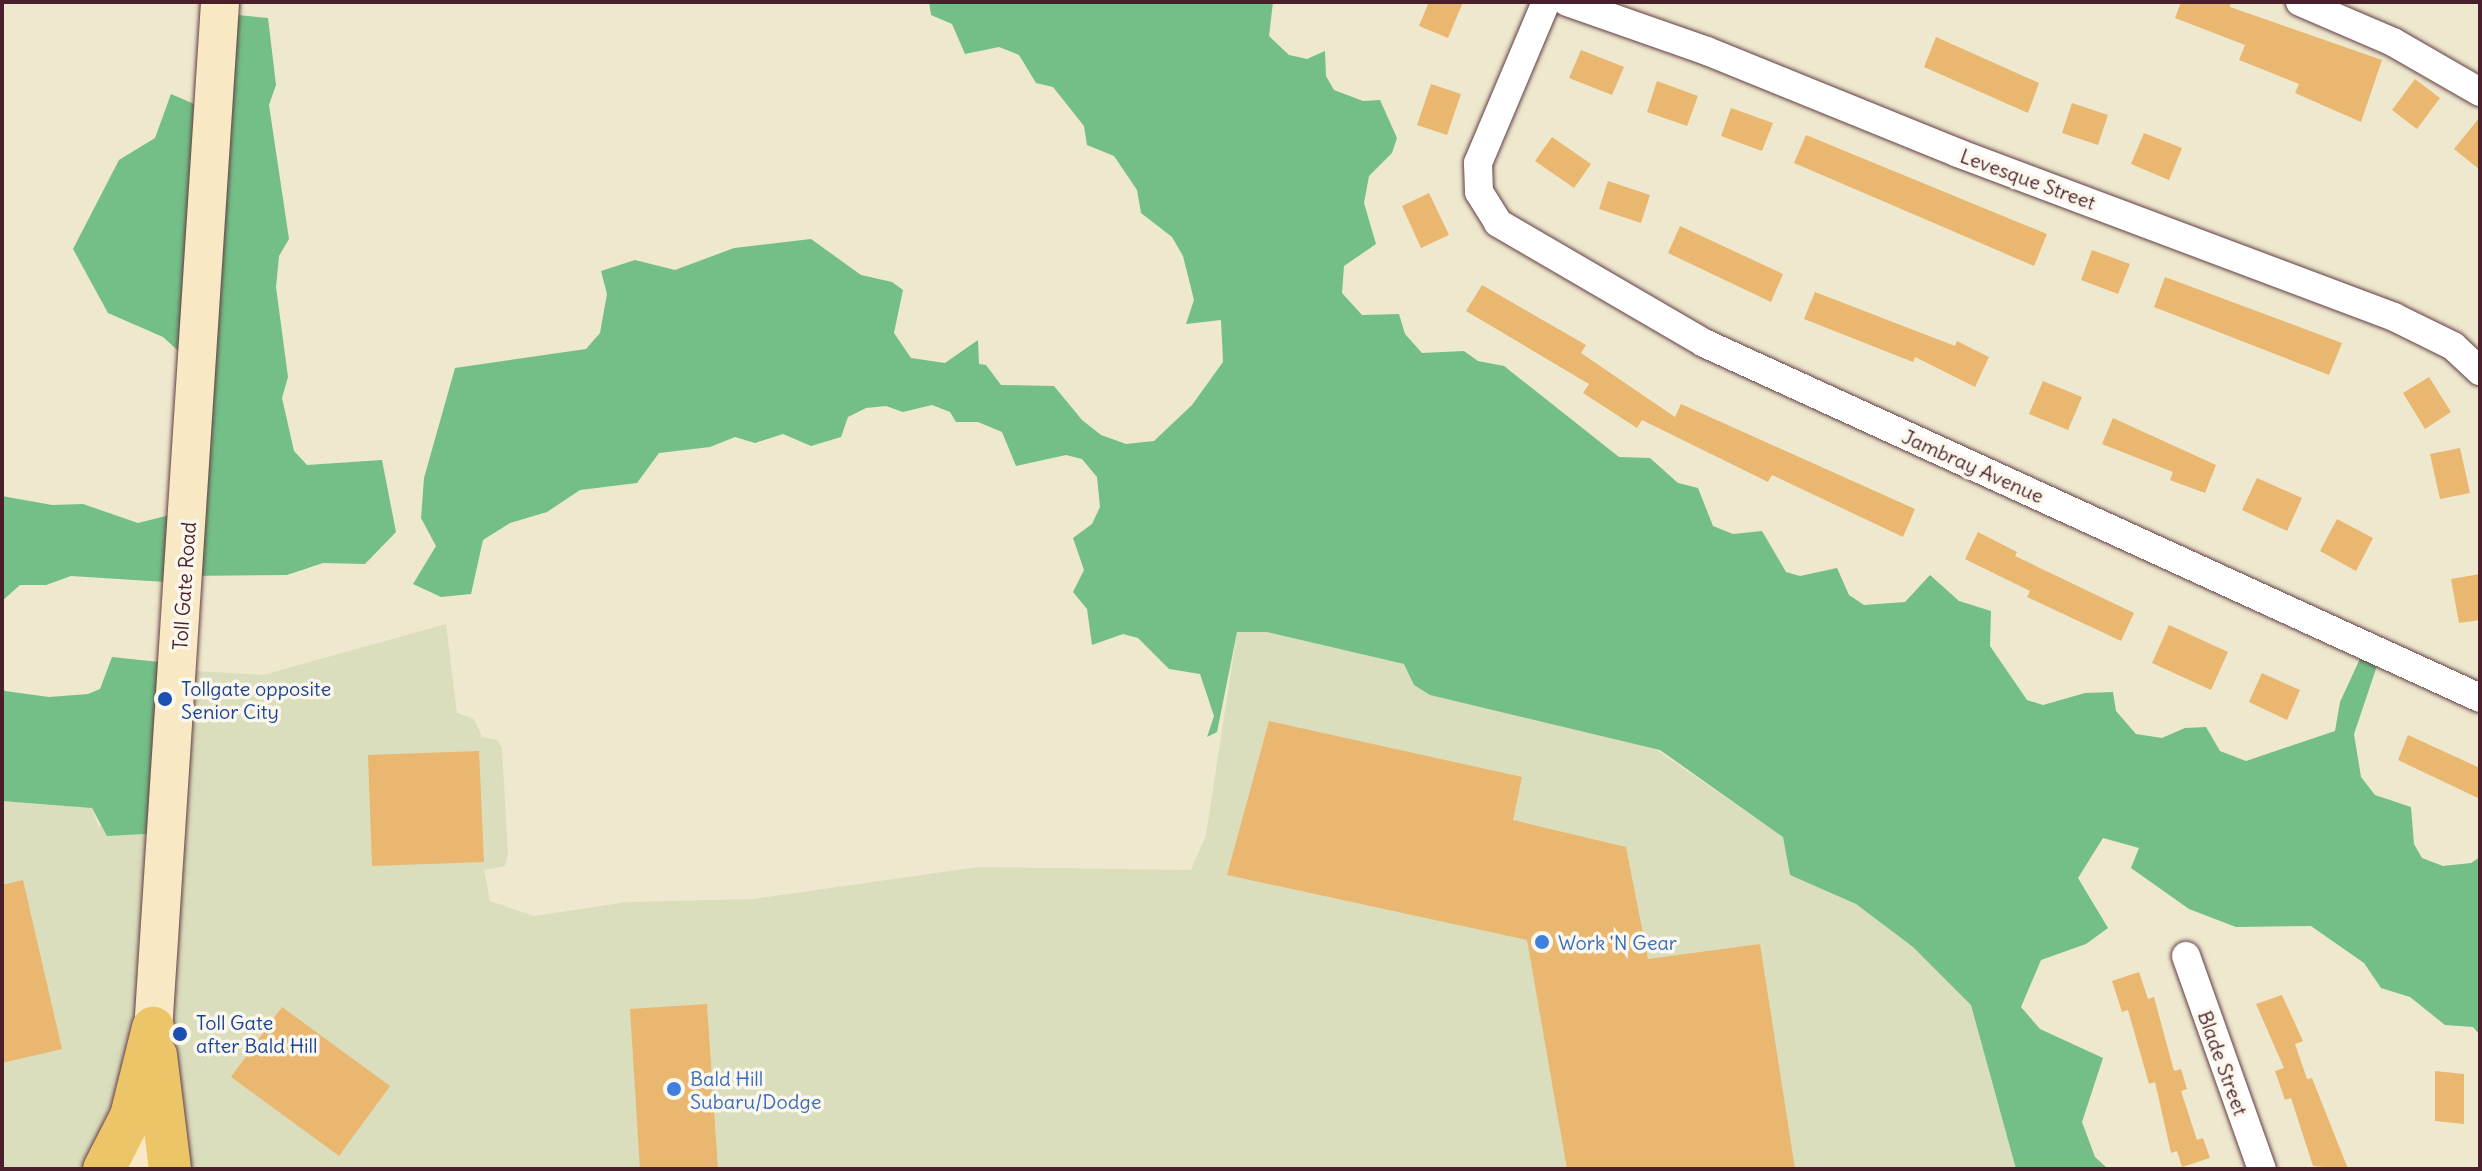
<!DOCTYPE html>
<html>
<head>
<meta charset="utf-8">
<style>
	body { margin:0 }
	#map { position:relative; width:2482px; height:1171px; overflow:hidden; background:#eee8ce; font-family:Delius,sans-serif }
	div>[style] { position:absolute }
	.built>* { inset:0; background:#dadebd }
	.forest>* { inset:0; background:#73bf87 }
	.building>* { inset:0; background:#eab770 }
	.roads { filter:drop-shadow(0 0 2px #633d43) drop-shadow(0 0 2px #633d43) }
	.street>* { height:28px; margin:-14px; padding:0 14px; transform-origin:14px; border-radius:14px; background:#fff }
	.secondary>* { height:38px; margin:-19px; padding:0 19px; transform-origin:19px; border-radius:19px; background:#f8e8c3 }
	.primary>* { height:42px; margin:-21px; padding:0 21px; transform-origin:21px; border-radius:21px; background:#edc569 }
	.dots>* { width:22px; height:22px; translate:-50% -50%; box-sizing:border-box; border:4px solid #fbf7ec; border-radius:50% }
	span { translate:-50% -50%; white-space:nowrap; text-align:center; line-height:1.15; -webkit-text-stroke:7px #fbf7ec; paint-order:stroke }
	.street-label { font-size:20px; color:#4a1f2b }
	.transit-label { font-size:20px; color:#164399 }
	.left { translate:0 -50%; text-align:left }
	.shop-label { font-size:20px; color:#366cbe }
	.frame { position:absolute; inset:0; border:4px solid #4a1f2b; pointer-events:none }
</style>
</head>
<body>
<div id="map">
	<div class="built">
		<i style="clip-path:polygon(446px 624px,457px 713px,474px 719px,482px 737px,497px 740px,502px 748px,508px 854px,505px 866px,484px 870px,490px 901px,534px 916px,628px 902px,753px 899px,978px 867px,1191px 870px,1206px 835px,1237px 632px,1267px 632px,1405px 664px,1414px 685px,1651px 746px,1783px 837px,1790px 875px,1856px 904px,1913px 947px,1972px 1005px,2016px 1169px,2px 1169px,2px 801px,84px 806px,92px 808px,99px 828px,182px 670px,263px 675px)"></i>
	</div>
	<div class="forest">
		<i style="clip-path:polygon(929px 2px,1273px 2px,1269px 36px,1289px 55px,1307px 59px,1325px 51px,1326px 76px,1334px 90px,1363px 101px,1380px 100px,1397px 138px,1392px 153px,1369px 176px,1364px 203px,1376px 244px,1344px 266px,1342px 293px,1362px 315px,1399px 314px,1405px 334px,1422px 353px,1464px 351px,1478px 361px,1504px 366px,1619px 457px,1650px 458px,1678px 483px,1698px 488px,1713px 526px,1733px 534px,1762px 531px,1786px 572px,1800px 576px,1837px 568px,1849px 595px,1864px 605px,1905px 602px,1930px 575px,1959px 601px,1991px 611px,1990px 646px,2027px 700px,2043px 705px,2085px 693px,2113px 692px,2116px 711px,2136px 734px,2162px 738px,2185px 728px,2206px 727px,2220px 751px,2246px 761px,2335px 731px,2340px 702px,2365px 648px,2381px 654px,2354px 734px,2361px 777px,2375px 795px,2411px 807px,2414px 844px,2422px 858px,2443px 866px,2471px 863px,2480px 857px,2480px 1035px,2473px 1027px,2445px 1025px,2410px 997px,2381px 988px,2364px 963px,2311px 926px,2236px 927px,2189px 909px,2131px 868px,2139px 848px,2103px 838px,2078px 878px,2108px 928px,2086px 944px,2041px 960px,2021px 1007px,2040px 1029px,2103px 1058px,2082px 1122px,2095px 1157px,2108px 1169px,2016px 1169px,1971px 1005px,1913px 947px,1856px 904px,1790px 875px,1783px 837px,1660px 750px,1430px 695px,1414px 685px,1404px 664px,1267px 632px,1237px 632px,1217px 732px,1207px 737px,1214px 716px,1200px 674px,1169px 669px,1138px 638px,1123px 634px,1092px 645px,1087px 609px,1073px 592px,1084px 570px,1073px 538px,1092px 524px,1100px 507px,1097px 477px,1082px 459px,1066px 455px,1016px 466px,1002px 432px,978px 422px,956px 422px,950px 412px,932px 405px,903px 412px,886px 406px,866px 408px,848px 417px,841px 437px,811px 446px,783px 434px,755px 443px,735px 437px,710px 447px,659px 453px,637px 483px,580px 490px,547px 512px,510px 523px,483px 540px,471px 594px,441px 597px,413px 584px,436px 546px,421px 518px,424px 478px,455px 368px,586px 349px,600px 333px,607px 294px,601px 271px,635px 260px,675px 270px,734px 248px,811px 239px,861px 275px,892px 282px,903px 290px,894px 333px,911px 358px,945px 363px,978px 340px,979px 364px,986px 365px,1001px 385px,1054px 386px,1082px 420px,1101px 435px,1126px 444px,1154px 441px,1192px 405px,1223px 362px,1221px 320px,1186px 324px,1194px 300px,1183px 256px,1172px 237px,1141px 213px,1137px 190px,1114px 156px,1087px 145px,1084px 126px,1053px 87px,1036px 83px,1019px 55px,999px 47px,965px 54px,952px 24px,931px 15px)"></i>
		<i style="clip-path:polygon(215px 13px,268px 18px,276px 85px,269px 105px,289px 239px,279px 256px,276px 287px,288px 377px,282px 398px,294px 451px,307px 465px,382px 460px,396px 532px,365px 564px,323px 563px,287px 575px,184px 576px,182px 583px,71px 576px,46px 585px,20px 585px,2px 601px,2px 496px,52px 505px,83px 504px,138px 523px,186px 511px,196px 367px,163px 337px,108px 313px,73px 249px,119px 160px,155px 138px,171px 94px,208px 110px)"></i>
		<i style="clip-path:polygon(112px 657px,178px 664px,164px 833px,107px 836px,92px 808px,2px 801px,2px 686px,5px 691px,49px 697px,88px 694px,100px 689px)"></i>
	</div>
	<div class="building">
		<i style="clip-path:polygon(1429px 2px,1463px 2px,1448px 38px,1419px 26px)"></i>
		<i style="clip-path:polygon(2181px 2px,2231px 2px,2230px 7px,2382px 60px,2361px 122px,2295px 93px,2299px 84px,2239px 60px,2245px 45px,2175px 18px)"></i>
		<i style="clip-path:polygon(1936px 37px,2039px 83px,2028px 113px,1924px 67px)"></i>
		<i style="clip-path:polygon(1581px 50px,1624px 67px,1612px 95px,1569px 78px)"></i>
		<i style="clip-path:polygon(2415px 79px,2440px 98px,2417px 129px,2392px 110px)"></i>
		<i style="clip-path:polygon(1657px 81px,1698px 96px,1687px 126px,1647px 112px)"></i>
		<i style="clip-path:polygon(1431px 84px,1461px 94px,1447px 135px,1417px 125px)"></i>
		<i style="clip-path:polygon(2072px 103px,2108px 115px,2098px 145px,2062px 133px)"></i>
		<i style="clip-path:polygon(1731px 108px,1773px 123px,1762px 151px,1721px 136px)"></i>
		<i style="clip-path:polygon(2480px 117px,2480px 170px,2454px 149px)"></i>
		<i style="clip-path:polygon(2144px 133px,2182px 148px,2169px 180px,2131px 164px)"></i>
		<i style="clip-path:polygon(1806px 135px,2047px 234px,2034px 266px,1794px 163px)"></i>
		<i style="clip-path:polygon(1552px 137px,1591px 164px,1574px 188px,1535px 161px)"></i>
		<i style="clip-path:polygon(1608px 181px,1650px 195px,1641px 223px,1599px 209px)"></i>
		<i style="clip-path:polygon(1429px 193px,1449px 235px,1421px 248px,1402px 206px)"></i>
		<i style="clip-path:polygon(1680px 226px,1783px 274px,1771px 302px,1668px 253px)"></i>
		<i style="clip-path:polygon(2092px 250px,2130px 264px,2118px 294px,2081px 280px)"></i>
		<i style="clip-path:polygon(2165px 277px,2342px 343px,2329px 375px,2154px 307px)"></i>
		<i style="clip-path:polygon(1482px 285px,1586px 345px,1581px 353px,1675px 417px,1681px 404px,1915px 509px,1903px 537px,1772px 475px,1768px 482px,1642px 420px,1637px 428px,1583px 393px,1589px 384px,1466px 311px)"></i>
		<i style="clip-path:polygon(1815px 292px,1955px 346px,1957px 341px,1989px 357px,1975px 387px,1915px 357px,1913px 362px,1804px 319px)"></i>
		<i style="clip-path:polygon(2429px 377px,2451px 412px,2425px 429px,2403px 393px)"></i>
		<i style="clip-path:polygon(2043px 381px,2082px 397px,2068px 430px,2029px 414px)"></i>
		<i style="clip-path:polygon(2113px 418px,2216px 465px,2205px 493px,2170px 480px,2173px 472px,2102px 444px)"></i>
		<i style="clip-path:polygon(2460px 448px,2470px 493px,2440px 499px,2430px 454px)"></i>
		<i style="clip-path:polygon(2257px 478px,2302px 498px,2287px 531px,2242px 510px)"></i>
		<i style="clip-path:polygon(2337px 519px,2373px 538px,2356px 571px,2320px 551px)"></i>
		<i style="clip-path:polygon(1978px 532px,2017px 552px,2015px 556px,2134px 613px,2121px 641px,2027px 597px,2030px 591px,1965px 559px)"></i>
		<i style="clip-path:polygon(2480px 574px,2480px 620px,2459px 623px,2451px 579px)"></i>
		<i style="clip-path:polygon(2169px 625px,2228px 652px,2211px 690px,2152px 663px)"></i>
		<i style="clip-path:polygon(2262px 673px,2300px 690px,2287px 720px,2249px 702px)"></i>
		<i style="clip-path:polygon(1269px 721px,1522px 777px,1513px 820px,1626px 847px,1648px 959px,1760px 944px,1795px 1169px,1567px 1169px,1527px 940px,1227px 875px)"></i>
		<i style="clip-path:polygon(2408px 735px,2480px 768px,2480px 799px,2398px 760px)"></i>
		<i style="clip-path:polygon(479px 751px,484px 862px,372px 866px,368px 755px)"></i>
		<i style="clip-path:polygon(23px 880px,62px 1049px,2px 1063px,2px 885px)"></i>
		<i style="clip-path:polygon(2139px 972px,2148px 999px,2154px 997px,2174px 1071px,2181px 1069px,2187px 1089px,2181px 1091px,2197px 1140px,2203px 1138px,2210px 1158px,2182px 1167px,2177px 1151px,2171px 1153px,2155px 1082px,2149px 1084px,2128px 1010px,2122px 1012px,2112px 981px)"></i>
		<i style="clip-path:polygon(2282px 995px,2303px 1041px,2295px 1044px,2307px 1079px,2312px 1078px,2348px 1169px,2313px 1166px,2291px 1098px,2285px 1100px,2275px 1071px,2284px 1068px,2256px 1004px)"></i>
		<i style="clip-path:polygon(707px 1004px,718px 1169px,640px 1169px,630px 1009px)"></i>
		<i style="clip-path:polygon(282px 1007px,390px 1086px,339px 1156px,231px 1077px)"></i>
		<i style="clip-path:polygon(2435px 1071px,2464px 1074px,2464px 1124px,2435px 1121px)"></i>
	</div>
	<div class="roads">
		<div class="street">
			<i style="left:1546px;top:2px;width:175px;rotate:112.9deg"></i>
			<i style="left:1478px;top:163px;width:29px;rotate:88deg"></i>
			<i style="left:1479px;top:192px;width:36px;rotate:58deg"></i>
			<i style="left:1498px;top:223px;width:238px;rotate:30.2deg"></i>
			<i style="left:1704px;top:343px;width:853px;rotate:24.58deg"></i>
			<i style="left:1567px;top:2px;width:148px;rotate:19.3deg"></i>
			<i style="left:1707px;top:51px;width:271px;rotate:22.1deg"></i>
			<i style="left:1958px;top:153px;width:466px;rotate:20.6deg"></i>
			<i style="left:2394px;top:317px;width:66px;rotate:26.2deg"></i>
			<i style="left:2453px;top:346px;width:37px;rotate:43deg"></i>
			<i style="left:2300px;top:2px;width:101px;rotate:23.3deg"></i>
			<i style="left:2393px;top:42px;width:100px;rotate:29.9deg"></i>
			<i style="left:2186px;top:956px;width:226px;rotate:70.4deg"></i>
		</div>
		<div class="secondary">
			<i style="left:144px;top:1169px;width:1169px;rotate:-86.27deg"></i>
		</div>
		<div class="primary">
			<i style="left:156px;top:1055px;width:115px;rotate:83deg"></i>
			<i style="left:104px;top:1169px;width:59px;rotate:-63deg"></i>
			<i style="left:131px;top:1116px;width:91px;rotate:-76deg"></i>
		</div>
	</div>
	<div class="dots">
		<i style="left:165px;top:699px;background:#1a4fb4"></i>
		<i style="left:1542px;top:942px;background:#3f7fe0"></i>
		<i style="left:180px;top:1034px;background:#1a4fb4"></i>
		<i style="left:674px;top:1089px;background:#3f7fe0"></i>
	</div>
	<div class="street-label">
		<span style="left:2028px;top:179px;rotate:20deg">Levesque Street</span>
		<span style="left:1973px;top:466px;rotate:24deg">Jambray Avenue</span>
		<span style="left:184px;top:586px;rotate:-86deg">Toll Gate Road</span>
		<span style="left:2223px;top:1063px;rotate:70deg">Blade Street</span>
	</div>
	<div class="transit-label">
		<span class="left" style="left:181px;top:700px">Tollgate opposite<br>Senior City</span>
		<span class="left" style="left:196px;top:1034px">Toll Gate<br>after Bald Hill</span>
	</div>
	<div class="shop-label">
		<span class="left" style="left:1558px;top:942px">Work 'N Gear</span>
		<span class="left" style="left:690px;top:1090px">Bald Hill<br>Subaru/Dodge</span>
	</div>
	<div class="frame"></div>
</div>
</body>
</html>
